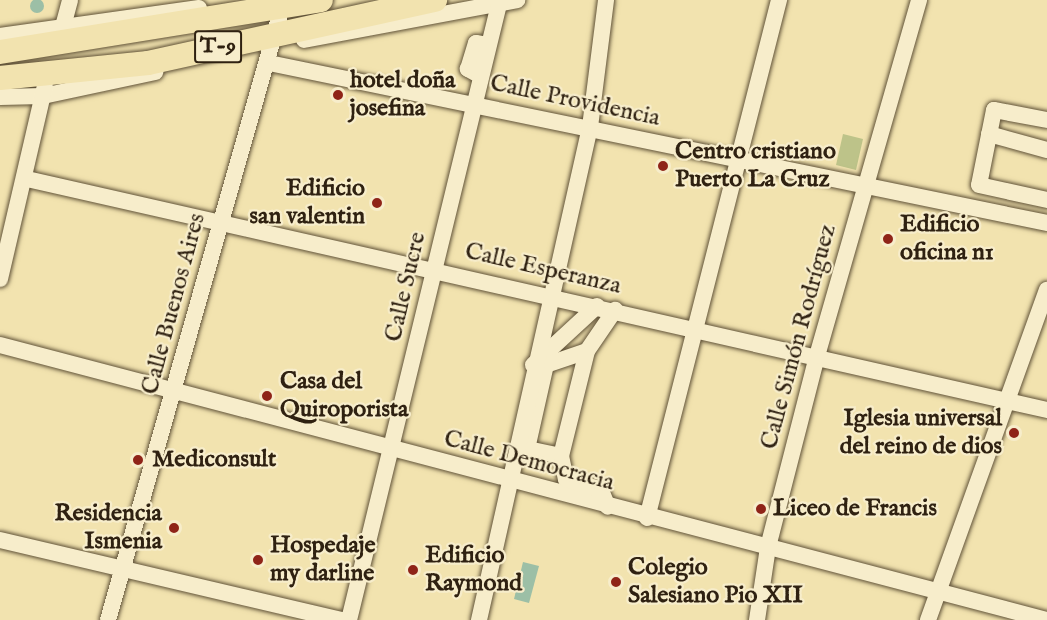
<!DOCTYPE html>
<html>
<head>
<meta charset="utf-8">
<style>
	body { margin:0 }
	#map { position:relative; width:1047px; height:620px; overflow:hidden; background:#f2e3af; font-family:"IM FELL English",serif }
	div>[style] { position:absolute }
	.green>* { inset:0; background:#bdc389 }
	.water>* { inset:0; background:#9cbfa6 }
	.round { border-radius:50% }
	.roads { filter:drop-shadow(0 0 2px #605238) drop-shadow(0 0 2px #605238) }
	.minor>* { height:16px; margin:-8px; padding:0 8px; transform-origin:8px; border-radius:8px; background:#f7edcb }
	.highway>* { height:24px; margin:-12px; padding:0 12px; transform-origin:12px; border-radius:12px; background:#f2e3af }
	.dots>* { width:16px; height:16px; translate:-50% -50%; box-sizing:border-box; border:3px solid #f7edcb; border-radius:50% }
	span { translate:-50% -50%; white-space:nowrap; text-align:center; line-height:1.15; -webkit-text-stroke:4.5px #f7edcb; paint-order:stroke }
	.shield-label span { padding:2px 4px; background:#f7edcb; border:2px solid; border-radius:4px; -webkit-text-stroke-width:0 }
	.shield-label { font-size:22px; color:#2f2111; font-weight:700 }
	.poi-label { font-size:24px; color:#2f2111; font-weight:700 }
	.left { translate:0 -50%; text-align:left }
	.right { translate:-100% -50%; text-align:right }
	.street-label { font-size:24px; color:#2f2111 }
</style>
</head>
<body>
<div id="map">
	<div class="green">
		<i style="clip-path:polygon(843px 134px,863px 139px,856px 170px,836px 165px)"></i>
	</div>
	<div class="water">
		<i class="round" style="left:30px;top:-1px;width:14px;height:14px"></i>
		<i style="clip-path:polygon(523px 562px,539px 566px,529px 603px,514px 599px)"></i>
	</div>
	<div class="roads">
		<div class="minor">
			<i style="left:61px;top:34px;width:35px;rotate:-75deg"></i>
			<i style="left:0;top:36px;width:201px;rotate:-8deg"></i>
			<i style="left:304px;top:40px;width:217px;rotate:-10.6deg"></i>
			<i style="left:269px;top:63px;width:794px;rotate:11.62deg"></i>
			<i style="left:479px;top:75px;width:13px;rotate:-151deg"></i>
			<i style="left:468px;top:69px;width:27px;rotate:-73deg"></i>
			<i style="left:476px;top:43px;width:11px;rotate:10deg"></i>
			<i style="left:0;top:97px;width:43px;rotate:-1.3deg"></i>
			<i style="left:43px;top:96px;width:115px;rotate:-12.1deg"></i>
			<i style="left:1047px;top:120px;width:54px;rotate:-169.3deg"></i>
			<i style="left:994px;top:110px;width:76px;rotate:101.3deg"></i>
			<i style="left:979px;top:185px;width:70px;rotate:12.4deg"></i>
			<i style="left:989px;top:134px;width:60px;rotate:15.4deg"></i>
			<i style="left:27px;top:179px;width:1046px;rotate:12.76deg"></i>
			<i style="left:0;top:279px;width:198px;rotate:-76.9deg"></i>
			<i style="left:0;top:345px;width:1083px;rotate:14.72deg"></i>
			<i style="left:587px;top:351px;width:50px;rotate:-55.7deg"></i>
			<i style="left:533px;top:365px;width:87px;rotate:-42.7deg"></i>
			<i style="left:561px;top:456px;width:35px;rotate:-168deg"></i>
			<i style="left:527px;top:449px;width:86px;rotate:-77.3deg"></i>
			<i style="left:546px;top:365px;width:43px;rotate:-18.9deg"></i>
			<i style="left:587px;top:351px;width:108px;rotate:103.9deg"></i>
			<i style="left:561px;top:456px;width:24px;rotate:78deg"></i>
			<i style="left:566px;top:479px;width:37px;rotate:17deg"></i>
			<i style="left:601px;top:490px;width:18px;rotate:68deg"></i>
			<i style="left:647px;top:518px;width:535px;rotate:-75.7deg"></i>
			<i style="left:0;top:540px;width:351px;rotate:13.2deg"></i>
			<i style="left:108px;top:620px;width:644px;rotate:-74.15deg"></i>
			<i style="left:349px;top:620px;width:638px;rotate:-76.31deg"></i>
			<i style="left:479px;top:620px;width:505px;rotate:-77.31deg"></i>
			<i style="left:590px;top:127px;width:128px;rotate:-82.8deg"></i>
			<i style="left:757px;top:620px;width:74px;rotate:-81.4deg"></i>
			<i style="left:768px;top:547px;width:197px;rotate:-75.6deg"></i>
			<i style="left:817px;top:356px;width:370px;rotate:-74deg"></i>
			<i style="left:928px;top:620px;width:351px;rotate:-70.2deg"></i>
		</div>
		<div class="highway">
			<i style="left:0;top:52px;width:325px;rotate:-9.2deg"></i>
			<i style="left:0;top:78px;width:149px;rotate:-5.8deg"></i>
			<i style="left:148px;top:63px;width:294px;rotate:-12.4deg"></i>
		</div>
	</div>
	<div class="dots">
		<i style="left:338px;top:95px;background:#8f2418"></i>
		<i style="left:663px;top:166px;background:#8f2418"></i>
		<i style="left:377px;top:203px;background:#8f2418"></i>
		<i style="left:888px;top:239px;background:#8f2418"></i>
		<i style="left:267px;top:396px;background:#8f2418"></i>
		<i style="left:1014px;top:433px;background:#8f2418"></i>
		<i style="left:138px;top:460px;background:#8f2418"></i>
		<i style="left:761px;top:509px;background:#8f2418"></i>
		<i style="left:174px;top:528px;background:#8f2418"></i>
		<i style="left:258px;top:560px;background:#8f2418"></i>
		<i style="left:413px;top:570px;background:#8f2418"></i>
		<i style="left:616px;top:582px;background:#8f2418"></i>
	</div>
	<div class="shield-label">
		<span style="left:218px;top:47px">T-9</span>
	</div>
	<div class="poi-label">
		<span class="left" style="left:350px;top:95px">hotel doña<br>josefina</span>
		<span class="left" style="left:675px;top:166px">Centro cristiano<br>Puerto La Cruz</span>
		<span class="right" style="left:365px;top:203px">Edificio<br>san valentin</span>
		<span class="left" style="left:900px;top:239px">Edificio<br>oficina n1</span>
		<span class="left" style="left:280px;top:396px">Casa del<br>Quiroporista</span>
		<span class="right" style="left:1002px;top:433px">Iglesia universal<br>del reino de dios</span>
		<span class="left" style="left:152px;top:460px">Mediconsult</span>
		<span class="left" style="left:773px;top:509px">Liceo de Francis</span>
		<span class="right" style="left:162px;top:528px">Residencia<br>Ismenia</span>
		<span class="left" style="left:270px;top:560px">Hospedaje<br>my darline</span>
		<span class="left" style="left:425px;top:570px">Edificio<br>Raymond</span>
		<span class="left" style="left:628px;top:582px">Colegio<br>Salesiano Pio XII</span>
	</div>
	<div class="street-label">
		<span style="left:575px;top:101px;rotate:12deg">Calle Providencia</span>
		<span style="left:543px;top:269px;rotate:13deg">Calle Esperanza</span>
		<span style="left:406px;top:287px;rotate:-77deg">Calle Sucre</span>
		<span style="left:174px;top:304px;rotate:-75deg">Calle Buenos Aires</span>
		<span style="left:799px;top:337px;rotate:-75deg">Calle Simón Rodríguez</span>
		<span style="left:529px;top:461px;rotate:15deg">Calle Democracia</span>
	</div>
</div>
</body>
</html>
